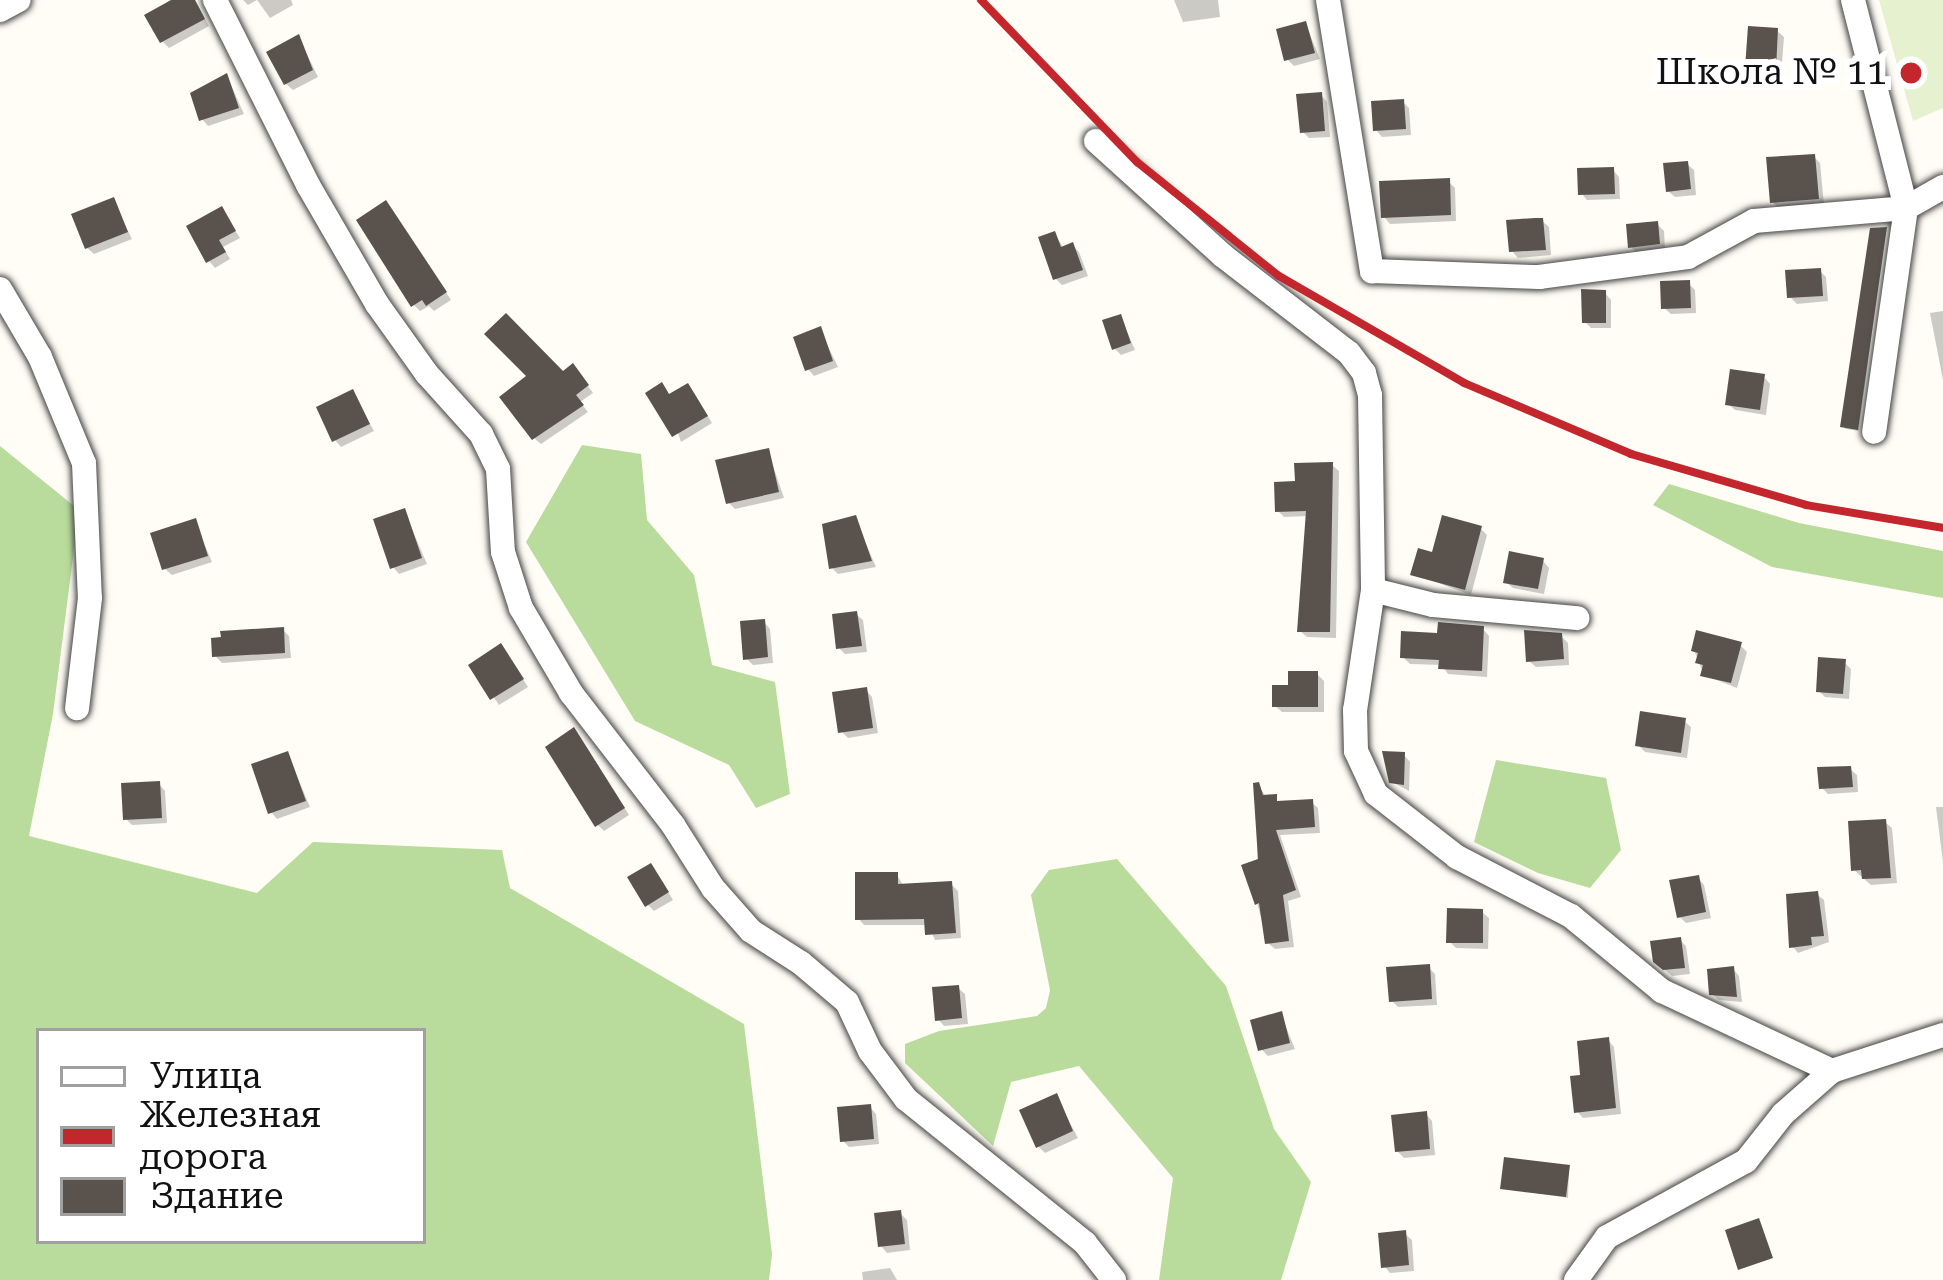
<!DOCTYPE html>
<html>
<head>
<meta charset="utf-8">
<style>
	body { margin:0 }
	#map { position:relative; width:1943px; height:1280px; overflow:hidden; background:#fffdf5; font-family:"Roboto Serif",serif }
	div>[style] { position:absolute }
	.forest>* { inset:0; background:#b9dc9c }
	.pitch>* { inset:0; background:#e6f2cf }
	.shadow>* { inset:0; background:#0003 }
	.building>* { inset:0; background:#5a524d }
	.roads { filter:drop-shadow(0 0 3px #444) drop-shadow(0 0 3px #444) }
	.street>* { height:24px; margin:-12px; padding:0 12px; transform-origin:12px; border-radius:12px; background:#fff }
	.rail>* { height:8px; margin:-4px; padding:0 4px; transform-origin:4px; border-radius:4px; background:#c4262e }
	.dots>* { width:33px; height:33px; translate:-50% -50%; box-sizing:border-box; border:6px solid #fff; border-radius:50% }
	span { translate:-50% -50%; white-space:nowrap; text-align:center; line-height:1.15; -webkit-text-stroke:12px #fff; paint-order:stroke }
	.poi-label { font-size:36px; color:#111 }
	.right { translate:-100% -50%; text-align:right }
	.legend { position:absolute; left:36px; top:1028px; width:390px; height:216px; box-sizing:border-box; background:#fff; border:3px solid #a0a0a0; margin:0; padding:15px 21px; list-style:none; font-size:36px; color:#111 }
	.legend li { display:flex; align-items:center; gap:24px; height:60px }
	.legend b { width:60px; border:3px solid #a0a0a0 }
</style>
</head>
<body>
<div id="map">
	<div class="forest">
		<i style="clip-path:polygon(582px 445px,641px 454px,647px 520px,694px 575px,712px 665px,775px 682px,790px 794px,756px 808px,729px 765px,635px 721px,526px 542px)"></i>
		<i style="clip-path:polygon(evenodd,0 446px,79px 510px,53px 714px,29px 836px,257px 893px,313px 842px,502px 850px,510px 888px,744px 1024px,772px 1254px,769px 1280px,0 1280px,0 446px,39px 1031px,423px 1031px,423px 1241px,39px 1241px,39px 1031px)"></i>
		<i style="clip-path:polygon(1669px 484px,1799px 523px,1943px 551px,1943px 598px,1772px 567px,1653px 505px)"></i>
		<i style="clip-path:polygon(1496px 760px,1606px 778px,1621px 850px,1590px 888px,1538px 873px,1474px 842px)"></i>
		<i style="clip-path:polygon(1117px 859px,1226px 986px,1274px 1129px,1311px 1182px,1281px 1280px,1159px 1280px,1173px 1178px,1079px 1066px,1011px 1082px,993px 1146px,905px 1063px,905px 1044px,939px 1031px,1037px 1016px,1046px 1008px,1050px 990px,1031px 895px,1049px 870px)"></i>
	</div>
	<div class="pitch">
		<i style="clip-path:polygon(1879px 0,1943px 0,1943px 108px,1913px 121px)"></i>
	</div>
	<div class="shadow">
		<i style="clip-path:polygon(177px 0,195px 0,209px 26px,169px 48px,162px 41px)"></i>
		<i style="clip-path:polygon(243px 0,291px 0,293px 5px,270px 18px,257px 0,248px 5px)"></i>
		<i style="clip-path:polygon(1174px 0,1218px 0,1220px 17px,1183px 22px)"></i>
		<i style="clip-path:polygon(1306px 25px,1320px 59px,1294px 66px,1287px 59px)"></i>
		<i style="clip-path:polygon(1777px 31px,1784px 37px,1781px 76px,1755px 74px,1749px 67px)"></i>
		<i style="clip-path:polygon(299px 38px,318px 77px,293px 90px,286px 84px)"></i>
		<i style="clip-path:polygon(227px 76px,244px 114px,208px 126px,202px 119px)"></i>
		<i style="clip-path:polygon(1321px 95px,1327px 102px,1330px 137px,1309px 138px,1303px 132px)"></i>
		<i style="clip-path:polygon(1403px 102px,1409px 108px,1411px 135px,1382px 137px,1376px 130px)"></i>
		<i style="clip-path:polygon(1814px 157px,1820px 163px,1824px 205px,1779px 208px,1772px 202px)"></i>
		<i style="clip-path:polygon(1687px 164px,1694px 170px,1696px 195px,1675px 197px,1668px 191px)"></i>
		<i style="clip-path:polygon(1613px 170px,1619px 177px,1620px 199px,1587px 200px,1581px 193px)"></i>
		<i style="clip-path:polygon(1448px 181px,1455px 188px,1456px 221px,1390px 224px,1384px 217px)"></i>
		<i style="clip-path:polygon(113px 200px,132px 239px,94px 254px,87px 248px)"></i>
		<i style="clip-path:polygon(221px 209px,240px 238px,223px 247px,230px 259px,215px 268px,209px 261px)"></i>
		<i style="clip-path:polygon(392px 211px,451px 300px,434px 311px,429px 306px,420px 311px,414px 305px)"></i>
		<i style="clip-path:polygon(1542px 221px,1549px 227px,1551px 255px,1518px 258px,1512px 251px)"></i>
		<i style="clip-path:polygon(1657px 224px,1664px 231px,1665px 250px,1638px 254px,1631px 247px)"></i>
		<i style="clip-path:polygon(1885px 230px,1859px 431px,1846px 429px,1843px 426px)"></i>
		<i style="clip-path:polygon(1055px 234px,1064px 249px,1073px 246px,1079px 252px,1088px 276px,1062px 285px,1056px 279px)"></i>
		<i style="clip-path:polygon(1820px 271px,1826px 277px,1828px 301px,1797px 304px,1790px 297px)"></i>
		<i style="clip-path:polygon(1689px 284px,1695px 290px,1696px 313px,1671px 314px,1664px 308px)"></i>
		<i style="clip-path:polygon(1605px 293px,1611px 300px,1611px 328px,1591px 328px,1584px 321px)"></i>
		<i style="clip-path:polygon(1943px 311px,1943px 380px,1930px 313px)"></i>
		<i style="clip-path:polygon(1121px 318px,1135px 350px,1121px 355px,1114px 348px)"></i>
		<i style="clip-path:polygon(820px 330px,838px 367px,814px 376px,808px 369px)"></i>
		<i style="clip-path:polygon(579px 374px,593px 393px,580px 402px,588px 412px,541px 444px,534px 438px,531px 377px)"></i>
		<i style="clip-path:polygon(1764px 377px,1770px 384px,1766px 415px,1735px 410px,1728px 404px)"></i>
		<i style="clip-path:polygon(662px 386px,671px 397px,694px 393px,712px 423px,681px 442px)"></i>
		<i style="clip-path:polygon(353px 393px,374px 431px,341px 447px,335px 440px)"></i>
		<i style="clip-path:polygon(768px 451px,784px 498px,735px 509px,728px 502px)"></i>
		<i style="clip-path:polygon(1332px 465px,1339px 471px,1336px 638px,1307px 637px,1300px 631px,1308px 516px,1284px 517px,1278px 511px,1298px 484px)"></i>
		<i style="clip-path:polygon(404px 511px,427px 564px,399px 574px,393px 567px)"></i>
		<i style="clip-path:polygon(855px 518px,876px 567px,838px 574px,831px 567px)"></i>
		<i style="clip-path:polygon(195px 522px,212px 562px,172px 575px,165px 569px)"></i>
		<i style="clip-path:polygon(1481px 529px,1487px 535px,1471px 595px,1414px 574px)"></i>
		<i style="clip-path:polygon(1543px 561px,1549px 568px,1544px 594px,1513px 588px,1506px 582px)"></i>
		<i style="clip-path:polygon(856px 614px,863px 620px,867px 652px,845px 654px,839px 648px)"></i>
		<i style="clip-path:polygon(764px 622px,770px 629px,773px 663px,753px 665px,746px 658px)"></i>
		<i style="clip-path:polygon(1483px 629px,1489px 636px,1487px 677px,1448px 674px,1442px 665px,1410px 664px,1403px 657px,1440px 636px)"></i>
		<i style="clip-path:polygon(283px 630px,289px 636px,291px 658px,222px 663px,215px 656px)"></i>
		<i style="clip-path:polygon(1561px 636px,1568px 643px,1569px 665px,1536px 667px,1529px 661px)"></i>
		<i style="clip-path:polygon(1740px 645px,1747px 652px,1737px 688px,1704px 675px,1694px 650px)"></i>
		<i style="clip-path:polygon(507px 654px,528px 687px,499px 705px,472px 665px)"></i>
		<i style="clip-path:polygon(1844px 662px,1851px 669px,1849px 699px,1825px 697px,1819px 691px)"></i>
		<i style="clip-path:polygon(1317px 674px,1324px 681px,1324px 712px,1282px 712px,1275px 706px,1291px 688px)"></i>
		<i style="clip-path:polygon(866px 690px,872px 697px,878px 733px,848px 738px,841px 731px)"></i>
		<i style="clip-path:polygon(1684px 721px,1691px 727px,1687px 758px,1645px 752px,1638px 745px)"></i>
		<i style="clip-path:polygon(580px 737px,629px 815px,604px 831px,598px 825px)"></i>
		<i style="clip-path:polygon(1385px 754px,1404px 755px,1410px 762px,1409px 791px,1394px 783px)"></i>
		<i style="clip-path:polygon(288px 755px,310px 807px,277px 819px,271px 812px)"></i>
		<i style="clip-path:polygon(1850px 769px,1857px 775px,1858px 792px,1828px 794px,1822px 788px)"></i>
		<i style="clip-path:polygon(159px 784px,165px 791px,167px 823px,132px 825px,126px 819px)"></i>
		<i style="clip-path:polygon(1258px 785px,1267px 798px,1282px 804px,1311px 802px,1318px 808px,1320px 833px,1280px 835px,1301px 897px,1288px 901px,1294px 947px,1275px 949px,1268px 943px,1257px 903px)"></i>
		<i style="clip-path:polygon(1936px 807px,1943px 807px,1943px 862px)"></i>
		<i style="clip-path:polygon(1885px 822px,1892px 828px,1897px 883px,1871px 885px,1854px 870px)"></i>
		<i style="clip-path:polygon(657px 873px,673px 900px,654px 911px,648px 905px)"></i>
		<i style="clip-path:polygon(897px 875px,904px 887px,951px 884px,958px 891px,961px 938px,935px 940px,928px 925px,864px 925px,858px 918px)"></i>
		<i style="clip-path:polygon(1698px 878px,1704px 885px,1711px 918px,1686px 923px,1679px 916px)"></i>
		<i style="clip-path:polygon(1817px 894px,1824px 900px,1829px 942px,1798px 953px,1792px 946px)"></i>
		<i style="clip-path:polygon(1482px 912px,1489px 918px,1488px 949px,1456px 948px,1449px 941px)"></i>
		<i style="clip-path:polygon(1680px 940px,1686px 946px,1690px 974px,1672px 976px,1664px 969px)"></i>
		<i style="clip-path:polygon(1429px 968px,1435px 974px,1437px 1005px,1398px 1007px,1392px 1001px)"></i>
		<i style="clip-path:polygon(1733px 969px,1739px 976px,1742px 1002px,1719px 1000px,1712px 994px)"></i>
		<i style="clip-path:polygon(958px 988px,965px 994px,968px 1024px,944px 1026px,938px 1019px)"></i>
		<i style="clip-path:polygon(1281px 1015px,1295px 1049px,1268px 1056px,1261px 1049px)"></i>
		<i style="clip-path:polygon(1608px 1040px,1614px 1047px,1621px 1114px,1583px 1118px,1577px 1111px,1584px 1078px)"></i>
		<i style="clip-path:polygon(1056px 1097px,1078px 1138px,1045px 1153px,1038px 1146px)"></i>
		<i style="clip-path:polygon(870px 1107px,876px 1114px,879px 1144px,849px 1147px,842px 1140px)"></i>
		<i style="clip-path:polygon(1426px 1114px,1432px 1121px,1435px 1155px,1404px 1158px,1397px 1151px)"></i>
		<i style="clip-path:polygon(1569px 1168px,1568px 1198px,1503px 1188px)"></i>
		<i style="clip-path:polygon(900px 1213px,907px 1220px,910px 1250px,887px 1253px,881px 1246px)"></i>
		<i style="clip-path:polygon(1405px 1234px,1412px 1240px,1414px 1271px,1390px 1273px,1384px 1266px)"></i>
		<i style="clip-path:polygon(890px 1268px,897px 1280px,863px 1280px,862px 1272px)"></i>
	</div>
	<div class="building">
		<i style="clip-path:polygon(171px 0,195px 0,205px 19px,160px 43px,144px 15px)"></i>
		<i style="clip-path:polygon(1306px 21px,1315px 53px,1284px 61px,1276px 29px)"></i>
		<i style="clip-path:polygon(1748px 26px,1778px 28px,1776px 70px,1745px 68px)"></i>
		<i style="clip-path:polygon(299px 34px,313px 70px,284px 85px,266px 52px)"></i>
		<i style="clip-path:polygon(227px 73px,239px 108px,199px 121px,190px 93px)"></i>
		<i style="clip-path:polygon(1322px 92px,1325px 131px,1300px 133px,1296px 94px)"></i>
		<i style="clip-path:polygon(1404px 99px,1406px 129px,1373px 131px,1371px 101px)"></i>
		<i style="clip-path:polygon(1815px 154px,1819px 199px,1770px 203px,1766px 157px)"></i>
		<i style="clip-path:polygon(1688px 161px,1691px 189px,1666px 192px,1663px 163px)"></i>
		<i style="clip-path:polygon(1614px 167px,1615px 194px,1578px 195px,1577px 168px)"></i>
		<i style="clip-path:polygon(1450px 178px,1451px 215px,1381px 218px,1379px 181px)"></i>
		<i style="clip-path:polygon(114px 197px,128px 232px,85px 249px,71px 214px)"></i>
		<i style="clip-path:polygon(386px 200px,447px 292px,426px 306px,422px 300px,411px 307px,356px 220px)"></i>
		<i style="clip-path:polygon(222px 206px,236px 231px,219px 240px,226px 252px,206px 263px,186px 226px)"></i>
		<i style="clip-path:polygon(1535px 218px,1543px 218px,1546px 250px,1509px 252px,1506px 220px)"></i>
		<i style="clip-path:polygon(1658px 221px,1660px 244px,1628px 248px,1626px 224px)"></i>
		<i style="clip-path:polygon(1887px 227px,1858px 430px,1840px 427px,1870px 228px)"></i>
		<i style="clip-path:polygon(1055px 231px,1061px 247px,1073px 242px,1083px 270px,1053px 280px,1038px 237px)"></i>
		<i style="clip-path:polygon(1821px 268px,1823px 296px,1787px 298px,1785px 270px)"></i>
		<i style="clip-path:polygon(1690px 280px,1691px 308px,1661px 309px,1660px 281px)"></i>
		<i style="clip-path:polygon(1581px 289px,1606px 290px,1606px 323px,1582px 323px)"></i>
		<i style="clip-path:polygon(506px 313px,563px 371px,573px 363px,589px 385px,576px 395px,584px 405px,532px 440px,499px 397px,526px 376px,484px 334px)"></i>
		<i style="clip-path:polygon(1121px 314px,1131px 343px,1112px 350px,1102px 320px)"></i>
		<i style="clip-path:polygon(821px 326px,833px 361px,805px 371px,793px 337px)"></i>
		<i style="clip-path:polygon(1730px 369px,1765px 374px,1760px 410px,1725px 405px)"></i>
		<i style="clip-path:polygon(662px 382px,669px 394px,688px 383px,708px 416px,672px 437px,645px 393px)"></i>
		<i style="clip-path:polygon(353px 389px,370px 424px,332px 442px,316px 407px)"></i>
		<i style="clip-path:polygon(769px 448px,779px 492px,726px 504px,715px 460px)"></i>
		<i style="clip-path:polygon(1333px 462px,1330px 632px,1297px 632px,1306px 511px,1275px 512px,1274px 482px,1295px 481px,1294px 463px)"></i>
		<i style="clip-path:polygon(405px 508px,422px 558px,390px 569px,373px 519px)"></i>
		<i style="clip-path:polygon(856px 515px,872px 561px,829px 569px,822px 524px)"></i>
		<i style="clip-path:polygon(1442px 515px,1482px 526px,1465px 590px,1410px 575px,1418px 548px,1432px 552px)"></i>
		<i style="clip-path:polygon(196px 518px,208px 556px,162px 570px,150px 533px)"></i>
		<i style="clip-path:polygon(1509px 551px,1544px 558px,1538px 589px,1503px 583px)"></i>
		<i style="clip-path:polygon(857px 611px,862px 646px,836px 649px,832px 614px)"></i>
		<i style="clip-path:polygon(765px 619px,768px 657px,743px 660px,740px 621px)"></i>
		<i style="clip-path:polygon(1438px 622px,1484px 626px,1482px 671px,1438px 669px,1439px 660px,1400px 658px,1401px 631px,1437px 633px)"></i>
		<i style="clip-path:polygon(284px 627px,285px 653px,212px 657px,211px 638px,221px 637px,220px 631px)"></i>
		<i style="clip-path:polygon(1524px 630px,1562px 633px,1564px 659px,1526px 662px)"></i>
		<i style="clip-path:polygon(1696px 630px,1742px 642px,1731px 683px,1700px 676px,1703px 665px,1695px 663px,1698px 653px,1691px 651px)"></i>
		<i style="clip-path:polygon(501px 643px,524px 679px,490px 700px,468px 665px)"></i>
		<i style="clip-path:polygon(1818px 657px,1846px 659px,1843px 694px,1816px 692px)"></i>
		<i style="clip-path:polygon(1288px 671px,1318px 671px,1318px 707px,1272px 707px,1272px 685px,1288px 685px)"></i>
		<i style="clip-path:polygon(867px 687px,873px 728px,838px 733px,832px 692px)"></i>
		<i style="clip-path:polygon(1640px 711px,1686px 718px,1681px 753px,1635px 746px)"></i>
		<i style="clip-path:polygon(574px 727px,625px 808px,595px 827px,545px 747px)"></i>
		<i style="clip-path:polygon(288px 751px,306px 801px,268px 814px,251px 764px)"></i>
		<i style="clip-path:polygon(1382px 751px,1405px 752px,1404px 785px,1389px 783px)"></i>
		<i style="clip-path:polygon(1851px 766px,1853px 787px,1819px 789px,1817px 767px)"></i>
		<i style="clip-path:polygon(160px 781px,162px 818px,123px 820px,121px 783px)"></i>
		<i style="clip-path:polygon(1259px 782px,1263px 795px,1277px 794px,1277px 801px,1313px 799px,1315px 827px,1276px 830px,1296px 890px,1283px 895px,1289px 941px,1265px 944px,1259px 903px,1255px 905px,1241px 865px,1258px 859px,1253px 783px)"></i>
		<i style="clip-path:polygon(1886px 819px,1891px 878px,1862px 879px,1861px 870px,1851px 871px,1848px 821px)"></i>
		<i style="clip-path:polygon(651px 863px,669px 892px,645px 907px,627px 877px)"></i>
		<i style="clip-path:polygon(855px 872px,898px 872px,898px 884px,952px 881px,956px 933px,925px 935px,924px 919px,855px 920px)"></i>
		<i style="clip-path:polygon(1699px 875px,1706px 912px,1677px 918px,1669px 880px)"></i>
		<i style="clip-path:polygon(1818px 891px,1824px 936px,1811px 937px,1812px 945px,1789px 948px,1786px 894px)"></i>
		<i style="clip-path:polygon(1447px 908px,1483px 909px,1483px 943px,1446px 943px)"></i>
		<i style="clip-path:polygon(1681px 937px,1685px 968px,1663px 970px,1653px 962px,1650px 941px)"></i>
		<i style="clip-path:polygon(1430px 964px,1432px 999px,1389px 1002px,1386px 967px)"></i>
		<i style="clip-path:polygon(1734px 966px,1737px 997px,1709px 995px,1707px 969px)"></i>
		<i style="clip-path:polygon(959px 985px,962px 1018px,935px 1021px,932px 987px)"></i>
		<i style="clip-path:polygon(1282px 1011px,1290px 1043px,1258px 1051px,1250px 1020px)"></i>
		<i style="clip-path:polygon(1609px 1037px,1616px 1108px,1574px 1113px,1570px 1076px,1580px 1075px,1577px 1041px)"></i>
		<i style="clip-path:polygon(1057px 1093px,1073px 1131px,1036px 1148px,1019px 1110px)"></i>
		<i style="clip-path:polygon(871px 1104px,874px 1139px,840px 1142px,837px 1107px)"></i>
		<i style="clip-path:polygon(1427px 1111px,1430px 1149px,1395px 1152px,1391px 1115px)"></i>
		<i style="clip-path:polygon(1504px 1157px,1570px 1165px,1566px 1197px,1500px 1189px)"></i>
		<i style="clip-path:polygon(901px 1210px,905px 1244px,878px 1247px,874px 1213px)"></i>
		<i style="clip-path:polygon(1759px 1218px,1773px 1258px,1738px 1270px,1725px 1230px)"></i>
		<i style="clip-path:polygon(1406px 1230px,1409px 1265px,1381px 1268px,1378px 1233px)"></i>
	</div>
	<div class="roads">
		<div class="street">
			<i style="left:215px;top:0;width:207px;rotate:63.3deg"></i>
			<i style="left:308px;top:185px;width:138px;rotate:59.9deg"></i>
			<i style="left:377px;top:304px;width:86px;rotate:54.5deg"></i>
			<i style="left:427px;top:374px;width:81px;rotate:48deg"></i>
			<i style="left:481px;top:434px;width:39px;rotate:64deg"></i>
			<i style="left:498px;top:469px;width:83px;rotate:86.6deg"></i>
			<i style="left:503px;top:552px;width:59px;rotate:72.2deg"></i>
			<i style="left:521px;top:608px;width:99px;rotate:59.5deg"></i>
			<i style="left:571px;top:693px;width:167px;rotate:52.3deg"></i>
			<i style="left:673px;top:825px;width:75px;rotate:57.6deg"></i>
			<i style="left:713px;top:888px;width:57px;rotate:48.5deg"></i>
			<i style="left:751px;top:931px;width:59px;rotate:32.6deg"></i>
			<i style="left:801px;top:963px;width:60px;rotate:40.3deg"></i>
			<i style="left:847px;top:1002px;width:54px;rotate:64.9deg"></i>
			<i style="left:870px;top:1051px;width:60px;rotate:53.1deg"></i>
			<i style="left:906px;top:1099px;width:230px;rotate:38.8deg"></i>
			<i style="left:1085px;top:1243px;width:47px;rotate:51.9deg"></i>
			<i style="left:1328px;top:0;width:275px;rotate:80.8deg"></i>
			<i style="left:1372px;top:271px;width:167px;rotate:2.1deg"></i>
			<i style="left:1539px;top:277px;width:150px;rotate:-7.6deg"></i>
			<i style="left:1688px;top:257px;width:75px;rotate:-28.6deg"></i>
			<i style="left:1754px;top:221px;width:153px;rotate:-4.9deg"></i>
			<i style="left:1906px;top:208px;width:43px;rotate:-29.6deg"></i>
			<i style="left:1853px;top:0;width:215px;rotate:75.7deg"></i>
			<i style="left:1906px;top:208px;width:226px;rotate:98.1deg"></i>
			<i style="left:0;top:10px;width:21px;rotate:-28deg"></i>
			<i style="left:1096px;top:141px;width:170px;rotate:42.1deg"></i>
			<i style="left:1222px;top:255px;width:160px;rotate:37.7deg"></i>
			<i style="left:1349px;top:353px;width:25px;rotate:53deg"></i>
			<i style="left:1364px;top:373px;width:23px;rotate:75deg"></i>
			<i style="left:1370px;top:395px;width:195px;rotate:89.1deg"></i>
			<i style="left:1373px;top:590px;width:121px;rotate:98.5deg"></i>
			<i style="left:1355px;top:710px;width:41px;rotate:88.6deg"></i>
			<i style="left:1356px;top:751px;width:47px;rotate:65.1deg"></i>
			<i style="left:1376px;top:794px;width:103px;rotate:37.9deg"></i>
			<i style="left:1457px;top:857px;width:128px;rotate:27.4deg"></i>
			<i style="left:1571px;top:916px;width:118px;rotate:39.5deg"></i>
			<i style="left:1662px;top:991px;width:188px;rotate:25.2deg"></i>
			<i style="left:0;top:289px;width:79px;rotate:59.5deg"></i>
			<i style="left:40px;top:357px;width:115px;rotate:67.5deg"></i>
			<i style="left:84px;top:463px;width:135px;rotate:87.5deg"></i>
			<i style="left:90px;top:598px;width:111px;rotate:96.7deg"></i>
			<i style="left:1373px;top:590px;width:62px;rotate:14deg"></i>
			<i style="left:1433px;top:605px;width:145px;rotate:5.2deg"></i>
			<i style="left:1576px;top:1280px;width:53px;rotate:-54.2deg"></i>
			<i style="left:1607px;top:1237px;width:158px;rotate:-28.7deg"></i>
			<i style="left:1746px;top:1161px;width:60px;rotate:-51.8deg"></i>
			<i style="left:1783px;top:1114px;width:65px;rotate:-41.3deg"></i>
			<i style="left:1832px;top:1071px;width:117px;rotate:-18deg"></i>
		</div>
	</div>
	<div class="rail">
		<i style="left:981px;top:0;width:225px;rotate:46.1deg"></i>
		<i style="left:1137px;top:162px;width:118px;rotate:38.8deg"></i>
		<i style="left:1229px;top:236px;width:64px;rotate:38.7deg"></i>
		<i style="left:1279px;top:276px;width:214px;rotate:30deg"></i>
		<i style="left:1464px;top:383px;width:181px;rotate:23deg"></i>
		<i style="left:1631px;top:454px;width:182px;rotate:16.2deg"></i>
		<i style="left:1806px;top:505px;width:139px;rotate:9.5deg"></i>
	</div>
	<div class="dots">
		<i style="left:1911px;top:73px;background:#c4262e"></i>
	</div>
	<div class="poi-label">
		<span class="right" style="left:1887px;top:73px">Школа № 11</span>
	</div>
	<ul class="legend">
	<li><b style="height:15px;background:#fff"></b>Улица</li>
	<li><b style="height:15px;background:#c4262e"></b>Железная дорога</li>
	<li><b style="height:33px;background:#5a524d"></b>Здание</li>
	</ul>
</div>
</body>
</html>
